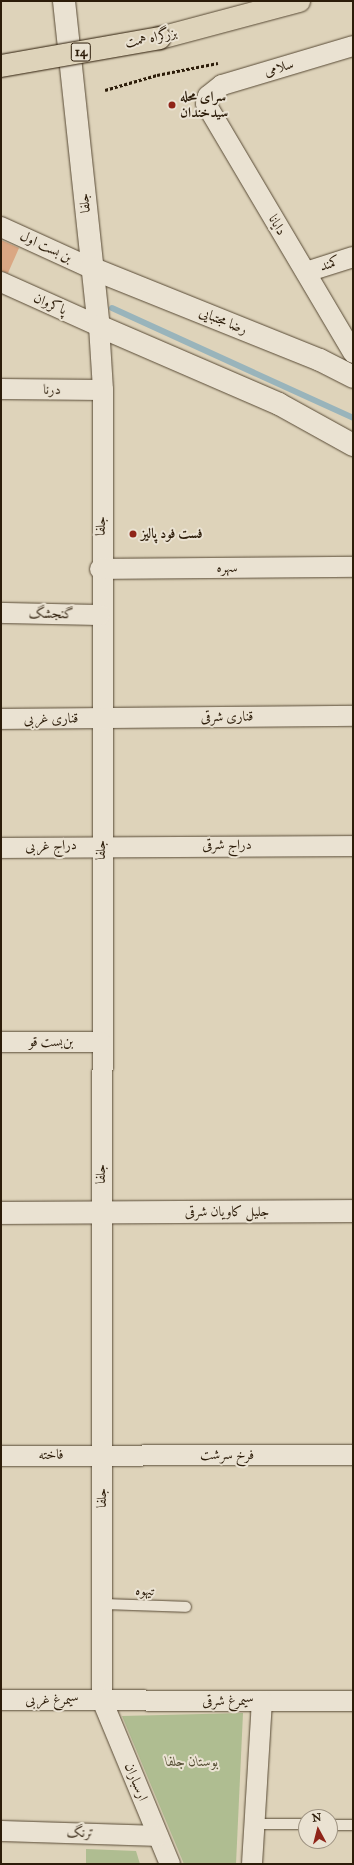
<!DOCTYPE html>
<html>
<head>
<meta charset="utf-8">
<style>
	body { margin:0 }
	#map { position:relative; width:354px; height:1865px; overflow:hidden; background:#ded3ba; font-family:"IM FELL Great Primer",Amiri,serif }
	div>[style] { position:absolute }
	.green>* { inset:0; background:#afbd91 }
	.stream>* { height:6px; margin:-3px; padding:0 3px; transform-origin:3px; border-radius:3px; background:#99b4bb }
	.building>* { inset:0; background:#daa783 }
	.path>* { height:2.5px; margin-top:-1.25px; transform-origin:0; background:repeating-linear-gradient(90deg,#2c1c09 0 3px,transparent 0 5px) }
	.roads { filter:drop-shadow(0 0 1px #584a35) drop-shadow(0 0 1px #584a35) }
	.service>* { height:10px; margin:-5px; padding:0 5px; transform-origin:5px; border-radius:5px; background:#eae2d2 }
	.minor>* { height:20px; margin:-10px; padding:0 10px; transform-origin:10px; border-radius:10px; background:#eae2d2 }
	.secondary>* { height:22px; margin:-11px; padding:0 11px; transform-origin:11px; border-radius:11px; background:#eae2d2 }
	.trunk>* { height:22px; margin:-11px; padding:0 11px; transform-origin:11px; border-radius:11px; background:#ded3ba }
	.bridges { filter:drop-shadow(0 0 1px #2c1c09) drop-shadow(0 0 1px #2c1c09) }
	.trunk-bridge>* { height:22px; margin:-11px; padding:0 11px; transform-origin:11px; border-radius:11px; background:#ded3ba }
	.dots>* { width:11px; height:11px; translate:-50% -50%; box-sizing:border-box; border:2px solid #eae2d2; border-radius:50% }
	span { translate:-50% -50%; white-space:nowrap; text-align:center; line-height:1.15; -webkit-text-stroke:4px #eae2d2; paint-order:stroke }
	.shield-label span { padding:1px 3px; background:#eae2d2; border:1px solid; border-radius:3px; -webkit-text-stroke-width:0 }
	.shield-label { font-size:13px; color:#2c1c09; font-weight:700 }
	.street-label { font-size:14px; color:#2c1c09 }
	.poi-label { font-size:14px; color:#2c1c09; font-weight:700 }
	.left { translate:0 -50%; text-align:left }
	.park-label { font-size:14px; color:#534c32; font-style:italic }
	.frame { position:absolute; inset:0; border:2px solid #2c1c09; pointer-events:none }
	.north { position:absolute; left:298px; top:1809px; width:40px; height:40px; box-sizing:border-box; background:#eae2d2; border:1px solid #9e9382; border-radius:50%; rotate:353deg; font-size:11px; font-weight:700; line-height:16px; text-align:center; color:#2c1c09 }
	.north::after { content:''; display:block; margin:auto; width:14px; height:18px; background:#8f2418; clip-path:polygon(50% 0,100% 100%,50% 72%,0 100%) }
</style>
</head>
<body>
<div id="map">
	<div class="green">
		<i style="clip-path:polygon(243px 1713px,236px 1864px,184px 1864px,122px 1716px)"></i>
		<i style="clip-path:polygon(86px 1849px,136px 1851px,140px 1864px,86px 1864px)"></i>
	</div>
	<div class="stream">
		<i style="left:112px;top:308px;width:265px;rotate:24.5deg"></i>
	</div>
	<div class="building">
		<i style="clip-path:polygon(1px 240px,19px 248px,8px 273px,1px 271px)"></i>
	</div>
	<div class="path">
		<i style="left:105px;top:90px;width:54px;rotate:-16.1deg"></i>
		<i style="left:157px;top:75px;width:62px;rotate:-11.1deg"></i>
	</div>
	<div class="roads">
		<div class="service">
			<i style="left:102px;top:1604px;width:84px;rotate:2deg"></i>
			<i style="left:254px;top:1824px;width:52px"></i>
			<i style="left:330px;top:1825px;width:23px"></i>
		</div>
		<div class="minor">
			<i style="left:353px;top:46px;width:137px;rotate:163.4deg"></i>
			<i style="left:222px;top:85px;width:18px;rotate:142deg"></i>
			<i style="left:208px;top:96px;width:8px;rotate:104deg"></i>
			<i style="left:206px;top:104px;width:289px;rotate:59.4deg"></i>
			<i style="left:1px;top:227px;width:99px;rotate:24.5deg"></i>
			<i style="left:306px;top:272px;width:49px;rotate:-17.7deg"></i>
			<i style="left:1px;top:282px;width:107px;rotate:24.2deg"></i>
			<i style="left:99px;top:326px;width:64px;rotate:86.4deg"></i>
			<i style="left:103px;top:390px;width:1310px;rotate:90.04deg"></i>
			<i style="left:102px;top:1700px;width:178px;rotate:67.5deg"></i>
			<i style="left:1px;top:389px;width:102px;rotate:0.6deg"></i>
			<i style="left:100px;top:569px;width:253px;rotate:-0.5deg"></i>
			<i style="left:1px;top:613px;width:99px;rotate:1.2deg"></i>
			<i style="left:1px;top:719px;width:352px;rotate:-0.5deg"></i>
			<i style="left:1px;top:848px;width:352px;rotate:-0.3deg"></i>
			<i style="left:1px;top:1042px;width:100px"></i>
			<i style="left:1px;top:1456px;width:352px;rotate:-0.2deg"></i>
			<i style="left:1px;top:1700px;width:352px;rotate:0.2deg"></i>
			<i style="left:1px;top:1831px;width:157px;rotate:1.8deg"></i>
			<i style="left:252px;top:1864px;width:163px;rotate:-86.5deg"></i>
		</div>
		<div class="secondary">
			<i style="left:64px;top:1px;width:327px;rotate:83.9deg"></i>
			<i style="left:99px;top:326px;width:196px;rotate:23.4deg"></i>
			<i style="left:279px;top:404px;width:85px;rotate:29deg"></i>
			<i style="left:91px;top:268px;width:247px;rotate:21.9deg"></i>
			<i style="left:320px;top:360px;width:37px;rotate:27deg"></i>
			<i style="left:1px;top:1213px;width:352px;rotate:-0.3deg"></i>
		</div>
		<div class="trunk">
			<i style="left:160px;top:38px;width:144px;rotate:-14.9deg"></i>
		</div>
	</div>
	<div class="bridges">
		<div class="trunk-bridge">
			<i style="left:1px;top:66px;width:161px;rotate:-10deg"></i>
		</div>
	</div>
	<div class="dots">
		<i style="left:172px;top:105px;background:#8f2418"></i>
		<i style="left:133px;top:534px;background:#8f2418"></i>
	</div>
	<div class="shield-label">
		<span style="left:81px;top:52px">14</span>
	</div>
	<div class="street-label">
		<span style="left:151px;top:38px;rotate:-12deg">بزرگراه همت</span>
		<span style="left:279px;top:68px;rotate:-16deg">سلامی</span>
		<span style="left:85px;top:203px;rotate:-96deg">جلفا</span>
		<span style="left:277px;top:225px;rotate:59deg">دایانا</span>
		<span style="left:46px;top:247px;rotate:25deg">بن بست اول</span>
		<span style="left:330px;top:264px;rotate:-18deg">کمند</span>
		<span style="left:50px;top:304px;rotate:24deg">پاکروان</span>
		<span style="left:223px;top:321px;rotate:22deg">رضا مجتبایی</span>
		<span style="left:52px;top:390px;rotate:1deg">درنا</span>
		<span style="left:101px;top:526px;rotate:-89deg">جلفا</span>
		<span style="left:227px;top:568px">سهره</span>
		<span style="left:51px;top:614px;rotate:1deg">گنجشگ</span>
		<span style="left:227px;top:717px;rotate:-1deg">قناری شرقی</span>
		<span style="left:51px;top:719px;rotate:-1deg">قناری غربی</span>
		<span style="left:227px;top:845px">دراج شرقی</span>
		<span style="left:51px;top:846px;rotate:-2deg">دراج غربی</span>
		<span style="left:101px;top:850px;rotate:-90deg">جلفا</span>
		<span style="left:51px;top:1042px">بن‌بست قو</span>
		<span style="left:101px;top:1174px;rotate:-90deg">جلفا</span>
		<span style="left:227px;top:1212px">جلیل کاویان شرقی</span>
		<span style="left:51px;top:1455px;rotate:-1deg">فاخته</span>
		<span style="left:227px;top:1455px">فرخ سرشت</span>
		<span style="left:102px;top:1498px;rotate:-90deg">جلفا</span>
		<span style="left:145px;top:1591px;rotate:2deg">تیهوه</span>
		<span style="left:52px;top:1700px">سیمرغ غربی</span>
		<span style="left:228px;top:1701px">سیمرغ شرقی</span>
		<span style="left:136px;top:1782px;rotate:68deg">ارسباران</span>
		<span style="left:80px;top:1833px;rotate:2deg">ترنگ</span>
	</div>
	<div class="poi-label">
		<span class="left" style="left:180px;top:105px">سرای محله<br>سیدخندان</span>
		<span class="left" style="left:141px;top:534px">فست فود پالیز</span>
	</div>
	<div class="park-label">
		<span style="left:192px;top:1762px">بوستان جلفا</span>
	</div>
	<div class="frame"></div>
	<div class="north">N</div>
</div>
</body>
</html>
